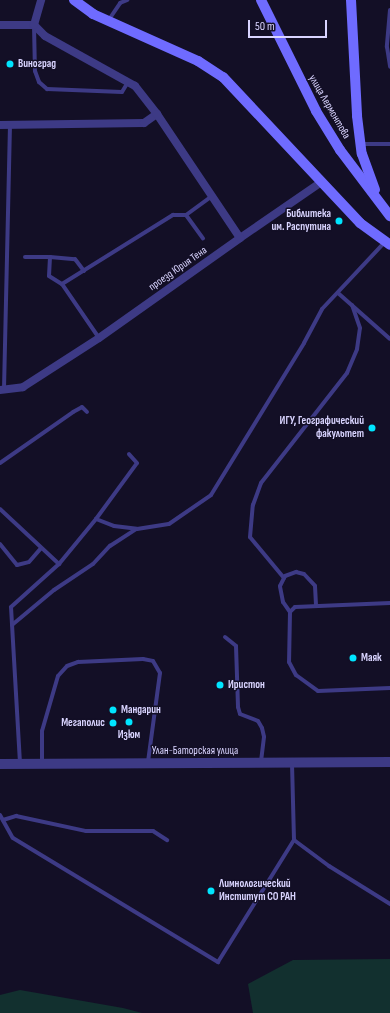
<!DOCTYPE html>
<html>
<head>
<meta charset="utf-8">
<style>
	body { margin:0 }
	#map { position:relative; width:390px; height:1013px; overflow:hidden; background:#130f26; font-family:"Sofia Sans Condensed",sans-serif }
	div>[style] { position:absolute }
	.green>* { inset:0; background:#12302f }
	.service>* { height:4px; margin:-2px; padding:0 2px; transform-origin:2px; border-radius:2px; background:#3d3a85 }
	.minor>* { height:8px; margin:-4px; padding:0 4px; transform-origin:4px; border-radius:4px; background:#3d3a85 }
	.tertiary>* { height:10px; margin:-5px; padding:0 5px; transform-origin:5px; border-radius:5px; background:#3d3a85 }
	.secondary>* { height:10px; margin:-5px; padding:0 5px; transform-origin:5px; border-radius:5px; background:#6f6bff }
	.dots>* { width:11px; height:11px; translate:-50% -50%; box-sizing:border-box; border:2px solid #130f26; border-radius:50% }
	span { translate:-50% -50%; white-space:nowrap; text-align:center; line-height:1.15; -webkit-text-stroke:3px #130f26; paint-order:stroke }
	.poi-label { font-size:11px; color:#d9d4ff; font-weight:700 }
	.left { translate:0 -50%; text-align:left }
	.right { translate:-100% -50%; text-align:right }
	.street-label { font-size:11px; color:#d9d4ff }
	.scale { position:absolute; left:248px; top:20px; width:79px; height:18px; box-sizing:border-box; border:2px solid #d9d4ff; border-top:0; padding-left:5px; font-size:12px; line-height:14px; white-space:nowrap; color:#d9d4ff; -webkit-text-stroke:3px #130f26; paint-order:stroke }
</style>
</head>
<body>
<div id="map">
	<div class="green">
		<i style="clip-path:polygon(390px 959px,390px 1013px,253px 1013px,248px 984px,293px 960px)"></i>
		<i style="clip-path:polygon(20px 990px,123px 1008px,142px 1013px,0 1013px,0 995px)"></i>
	</div>
	<div class="service">
		<i style="left:390px;top:10px;width:37px;rotate:95deg"></i>
		<i style="left:387px;top:47px;width:20px;rotate:81deg"></i>
		<i style="left:108px;top:21px;width:22px;rotate:-56deg"></i>
		<i style="left:120px;top:3px;width:8px;rotate:-23deg"></i>
		<i style="left:34px;top:25px;width:46px;rotate:88.8deg"></i>
		<i style="left:35px;top:71px;width:12px;rotate:70deg"></i>
		<i style="left:39px;top:82px;width:11px;rotate:41deg"></i>
		<i style="left:47px;top:89px;width:75px;rotate:2.3deg"></i>
		<i style="left:122px;top:92px;width:12px;rotate:-59deg"></i>
		<i style="left:361px;top:144px;width:29px"></i>
		<i style="left:186px;top:215px;width:29px;rotate:54deg"></i>
		<i style="left:25px;top:257px;width:25px"></i>
		<i style="left:50px;top:257px;width:19px;rotate:93deg"></i>
		<i style="left:49px;top:276px;width:15px;rotate:32deg"></i>
		<i style="left:50px;top:257px;width:25px;rotate:5deg"></i>
		<i style="left:75px;top:259px;width:15px;rotate:53deg"></i>
		<i style="left:338px;top:293px;width:69px;rotate:41.5deg"></i>
		<i style="left:99px;top:338px;width:65px;rotate:-124.4deg"></i>
		<i style="left:62px;top:284px;width:131px;rotate:-31.9deg"></i>
		<i style="left:173px;top:215px;width:13px"></i>
		<i style="left:186px;top:215px;width:32px;rotate:-36deg"></i>
		<i style="left:4px;top:389px;width:264px;rotate:-88.7deg"></i>
		<i style="left:0;top:463px;width:89px;rotate:-34.9deg"></i>
		<i style="left:73px;top:412px;width:10px;rotate:-29deg"></i>
		<i style="left:82px;top:407px;width:7px;rotate:45deg"></i>
		<i style="left:0;top:509px;width:81px;rotate:43deg"></i>
		<i style="left:59px;top:564px;width:58px;rotate:-50.6deg"></i>
		<i style="left:96px;top:519px;width:19px;rotate:21deg"></i>
		<i style="left:114px;top:526px;width:23px;rotate:7deg"></i>
		<i style="left:137px;top:529px;width:32px;rotate:-9deg"></i>
		<i style="left:169px;top:524px;width:51px;rotate:-34.6deg"></i>
		<i style="left:211px;top:495px;width:178px;rotate:-58.5deg"></i>
		<i style="left:304px;top:343px;width:38px;rotate:-62deg"></i>
		<i style="left:322px;top:309px;width:92px;rotate:-46.8deg"></i>
		<i style="left:96px;top:519px;width:69px;rotate:-53.8deg"></i>
		<i style="left:137px;top:463px;width:12px;rotate:-132deg"></i>
		<i style="left:0;top:544px;width:27px;rotate:51deg"></i>
		<i style="left:17px;top:565px;width:12px;rotate:-14deg"></i>
		<i style="left:29px;top:562px;width:18px;rotate:-49deg"></i>
		<i style="left:284px;top:578px;width:53px;rotate:-129.7deg"></i>
		<i style="left:250px;top:537px;width:32px;rotate:-85deg"></i>
		<i style="left:253px;top:505px;width:23px;rotate:-70deg"></i>
		<i style="left:261px;top:483px;width:140px;rotate:-52deg"></i>
		<i style="left:347px;top:373px;width:26px;rotate:-67deg"></i>
		<i style="left:357px;top:349px;width:21px;rotate:-82deg"></i>
		<i style="left:360px;top:328px;width:24px;rotate:-109deg"></i>
		<i style="left:390px;top:603px;width:95px;rotate:177.6deg"></i>
		<i style="left:295px;top:607px;width:7px;rotate:135deg"></i>
		<i style="left:290px;top:612px;width:50px;rotate:91.1deg"></i>
		<i style="left:289px;top:662px;width:15px;rotate:62deg"></i>
		<i style="left:296px;top:675px;width:27px;rotate:36deg"></i>
		<i style="left:318px;top:691px;width:72px;rotate:-2.4deg"></i>
		<i style="left:290px;top:612px;width:12px;rotate:-125deg"></i>
		<i style="left:283px;top:602px;width:16px;rotate:-101deg"></i>
		<i style="left:280px;top:586px;width:11px;rotate:-63deg"></i>
		<i style="left:285px;top:576px;width:12px;rotate:-20deg"></i>
		<i style="left:296px;top:572px;width:8px;rotate:14deg"></i>
		<i style="left:304px;top:574px;width:16px;rotate:47deg"></i>
		<i style="left:315px;top:586px;width:20px;rotate:87deg"></i>
		<i style="left:12px;top:625px;width:55px;rotate:-39.8deg"></i>
		<i style="left:54px;top:590px;width:47px;rotate:-33.7deg"></i>
		<i style="left:93px;top:564px;width:25px;rotate:-47deg"></i>
		<i style="left:110px;top:546px;width:31px;rotate:-33deg"></i>
		<i style="left:225px;top:637px;width:14px;rotate:39deg"></i>
		<i style="left:236px;top:646px;width:61px;rotate:88.1deg"></i>
		<i style="left:238px;top:707px;width:7px;rotate:74deg"></i>
		<i style="left:240px;top:714px;width:19px;rotate:21deg"></i>
		<i style="left:258px;top:721px;width:8px;rotate:60deg"></i>
		<i style="left:262px;top:728px;width:9px;rotate:77deg"></i>
		<i style="left:264px;top:737px;width:25px;rotate:97deg"></i>
		<i style="left:20px;top:763px;width:156px;rotate:-93.3deg"></i>
		<i style="left:11px;top:607px;width:64px;rotate:-41.9deg"></i>
		<i style="left:42px;top:763px;width:32px;rotate:-90deg"></i>
		<i style="left:42px;top:731px;width:57px;rotate:-73.8deg"></i>
		<i style="left:58px;top:676px;width:13px;rotate:-48deg"></i>
		<i style="left:67px;top:666px;width:12px;rotate:-20deg"></i>
		<i style="left:78px;top:662px;width:65px;rotate:-2.6deg"></i>
		<i style="left:143px;top:659px;width:10px;rotate:11deg"></i>
		<i style="left:153px;top:661px;width:14px;rotate:60deg"></i>
		<i style="left:160px;top:673px;width:90px;rotate:97.7deg"></i>
		<i style="left:0;top:815px;width:26px;rotate:61deg"></i>
		<i style="left:13px;top:838px;width:240px;rotate:31.2deg"></i>
		<i style="left:218px;top:962px;width:144px;rotate:-58.1deg"></i>
		<i style="left:294px;top:840px;width:77px;rotate:-91.5deg"></i>
		<i style="left:3px;top:820px;width:14px;rotate:-17deg"></i>
		<i style="left:16px;top:816px;width:72px;rotate:12.1deg"></i>
		<i style="left:86px;top:831px;width:67px"></i>
		<i style="left:153px;top:831px;width:17px;rotate:33deg"></i>
		<i style="left:294px;top:840px;width:44px;rotate:36.6deg"></i>
		<i style="left:329px;top:866px;width:72px;rotate:31.9deg"></i>
	</div>
	<div class="minor">
		<i style="left:0;top:25px;width:34px"></i>
		<i style="left:0;top:125px;width:144px;rotate:-0.8deg"></i>
		<i style="left:144px;top:123px;width:16px;rotate:-35deg"></i>
		<i style="left:157px;top:114px;width:36px;rotate:-128deg"></i>
		<i style="left:135px;top:86px;width:103px;rotate:-150.9deg"></i>
		<i style="left:45px;top:36px;width:16px;rotate:-135deg"></i>
		<i style="left:34px;top:25px;width:26px;rotate:-74deg"></i>
		<i style="left:240px;top:238px;width:97px;rotate:-34.5deg"></i>
		<i style="left:0;top:390px;width:23px;rotate:-7deg"></i>
		<i style="left:23px;top:387px;width:90px;rotate:-32.8deg"></i>
		<i style="left:99px;top:338px;width:173px;rotate:-35.3deg"></i>
		<i style="left:240px;top:238px;width:149px;rotate:-123.8deg"></i>
	</div>
	<div class="tertiary">
		<i style="left:0;top:764px;width:390px;rotate:-0.3deg"></i>
	</div>
	<div class="secondary">
		<i style="left:74px;top:0;width:24px;rotate:36deg"></i>
		<i style="left:93px;top:14px;width:115px;rotate:24.1deg"></i>
		<i style="left:198px;top:61px;width:30px;rotate:33deg"></i>
		<i style="left:223px;top:77px;width:200px;rotate:46.8deg"></i>
		<i style="left:360px;top:223px;width:37px;rotate:36deg"></i>
		<i style="left:261px;top:0;width:124px;rotate:63.6deg"></i>
		<i style="left:316px;top:111px;width:46px;rotate:58.4deg"></i>
		<i style="left:340px;top:150px;width:83px;rotate:52.9deg"></i>
		<i style="left:351px;top:0;width:116px;rotate:87deg"></i>
		<i style="left:357px;top:116px;width:38px;rotate:83deg"></i>
		<i style="left:362px;top:154px;width:38px;rotate:70deg"></i>
	</div>
	<div class="dots">
		<i style="left:10px;top:64px;background:#00e5ff"></i>
		<i style="left:339px;top:221px;background:#00e5ff"></i>
		<i style="left:372px;top:428px;background:#00e5ff"></i>
		<i style="left:353px;top:658px;background:#00e5ff"></i>
		<i style="left:220px;top:685px;background:#00e5ff"></i>
		<i style="left:113px;top:710px;background:#00e5ff"></i>
		<i style="left:129px;top:722px;background:#00e5ff"></i>
		<i style="left:113px;top:723px;background:#00e5ff"></i>
		<i style="left:211px;top:891px;background:#00e5ff"></i>
	</div>
	<div class="poi-label">
		<span class="left" style="left:18px;top:64px">Виноград</span>
		<span class="right" style="left:331px;top:221px">Библитека<br>им. Распутина</span>
		<span class="right" style="left:364px;top:428px">ИГУ, Географический<br>факультет</span>
		<span class="left" style="left:361px;top:658px">Маяк</span>
		<span class="left" style="left:228px;top:685px">Иристон</span>
		<span class="left" style="left:121px;top:710px">Мандарин</span>
		<span class="right" style="left:105px;top:723px">Мегаполис</span>
		<span style="left:129px;top:735px">Изюм</span>
		<span class="left" style="left:219px;top:891px">Лимнологический<br>Институт СО РАН</span>
	</div>
	<div class="street-label">
		<span style="left:329px;top:107px;rotate:60deg">улица Лермонтова</span>
		<span style="left:178px;top:269px;rotate:-35deg">проезд Юрия Тена</span>
		<span style="left:195px;top:751px">Улан-Баторская улица</span>
	</div>
	<div class="scale">50 m</div>
</div>
</body>
</html>
